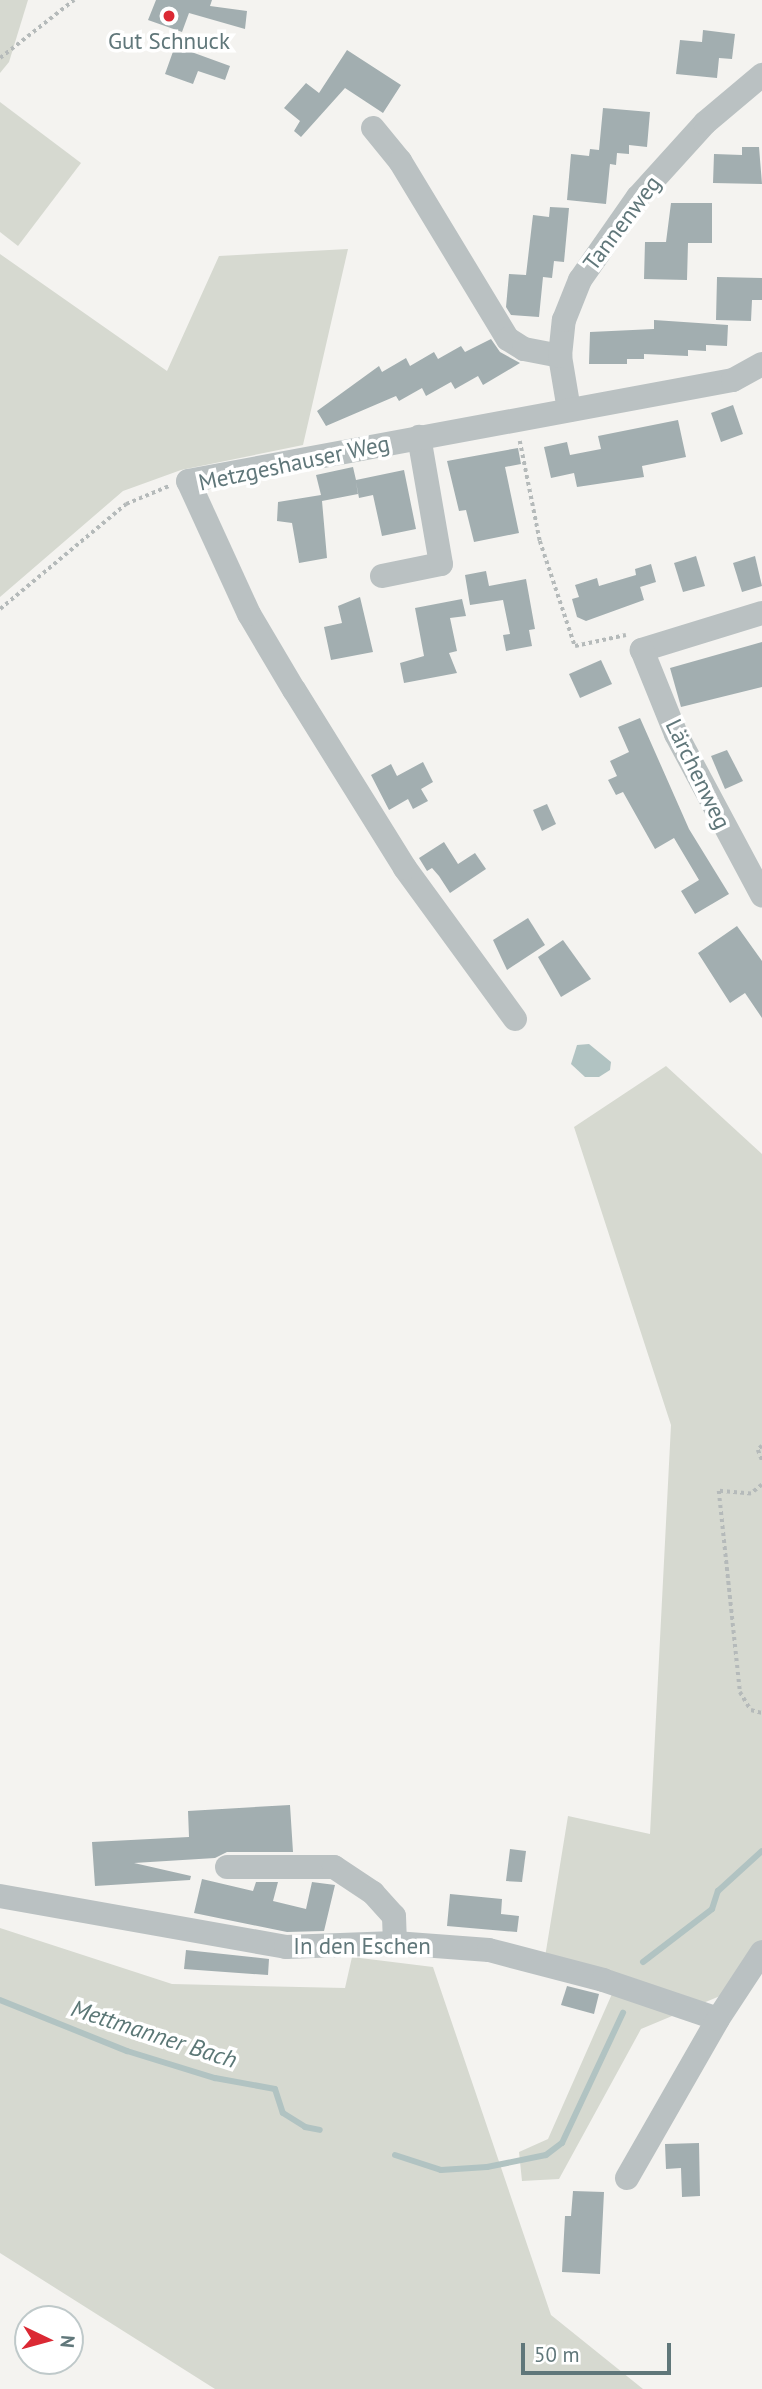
<!DOCTYPE html>
<html>
<head>
<meta charset="utf-8">
<style>
	body { margin:0 }
	#map { position:relative; width:762px; height:2389px; overflow:hidden; background:#f4f3f0; font-family:"PT Sans",sans-serif }
	div>[style] { position:absolute }
	.green>* { inset:0; background:#d6d9d0 }
	.water>* { inset:0; background:#b1c3c2 }
	.stream>* { height:6px; margin:-3px; padding:0 3px; transform-origin:3px; border-radius:3px; background:#b1c3c2 }
	.building>* { inset:0; background:#a2aeb0 }
	.path>* { height:3.5px; margin-top:-1.75px; transform-origin:0; background:repeating-linear-gradient(90deg,#b5baba 0 3.5px,transparent 0 7px) }
	.minor>* { height:24px; margin:-12px; padding:0 12px; transform-origin:12px; border-radius:12px; background:#bac1c2 }
	.dots>* { width:19px; height:19px; translate:-50% -50%; box-sizing:border-box; border:4px solid #fff; border-radius:50% }
	span { translate:-50% -50%; white-space:nowrap; text-align:center; line-height:1.15; -webkit-text-stroke:7px #fff; paint-order:stroke }
	.poi-label { font-size:23px; color:#60777a }
	.street-label { font-size:23px; color:#60777a }
	.water-label { font-size:24px; color:#5b7776; font-style:italic }
	.north { position:absolute; left:14px; top:2305px; width:70px; height:70px; box-sizing:border-box; background:#fff; border:2px solid #bfc9ca; border-radius:50%; rotate:95deg; font-size:19px; font-weight:700; line-height:28px; text-align:center; color:#60777a }
	.north::after { content:''; display:block; margin:auto; width:24px; height:32px; background:#db2934; clip-path:polygon(50% 0,100% 100%,50% 72%,0 100%) }
	.scale { position:absolute; left:521px; top:2343px; width:150px; height:32px; box-sizing:border-box; border:4px solid #60777a; border-top:0; padding-left:9px; font-size:21px; line-height:24px; white-space:nowrap; color:#60777a; -webkit-text-stroke:5px #fff; paint-order:stroke }
</style>
</head>
<body>
<div id="map">
	<div class="green">
		<i style="clip-path:polygon(0 0,28px 0,9px 62px,0 73px)"></i>
		<i style="clip-path:polygon(0 102px,81px 163px,18px 246px,0 232px)"></i>
		<i style="clip-path:polygon(348px 249px,303px 445px,181px 470px,123px 491px,0 597px,0 254px,167px 371px,219px 256px)"></i>
		<i style="clip-path:polygon(666px 1066px,762px 1154px,762px 1940px,720px 1996px,641px 2029px,559px 2179px,522px 2181px,519px 2152px,548px 2139px,619px 1978px,545px 1957px,568px 1816px,650px 1834px,671px 1425px,574px 1127px)"></i>
		<i style="clip-path:polygon(0 1928px,172px 1984px,345px 1988px,352px 1957px,433px 1967px,551px 2315px,643px 2389px,215px 2389px,0 2253px)"></i>
	</div>
	<div class="water">
		<i style="clip-path:polygon(589px 1044px,611px 1062px,610px 1070px,599px 1077px,585px 1077px,571px 1064px,577px 1045px)"></i>
	</div>
	<div class="stream">
		<i style="left:643px;top:1962px;width:87px;rotate:-37.5deg"></i>
		<i style="left:712px;top:1909px;width:19px;rotate:-72deg"></i>
		<i style="left:718px;top:1891px;width:59px;rotate:-42.3deg"></i>
		<i style="left:0;top:2000px;width:137px;rotate:21.9deg"></i>
		<i style="left:127px;top:2051px;width:92px;rotate:17.1deg"></i>
		<i style="left:215px;top:2078px;width:61px;rotate:10.4deg"></i>
		<i style="left:275px;top:2089px;width:25px;rotate:72deg"></i>
		<i style="left:283px;top:2113px;width:26px;rotate:32deg"></i>
		<i style="left:305px;top:2127px;width:15px;rotate:11deg"></i>
		<i style="left:395px;top:2155px;width:48px;rotate:18.1deg"></i>
		<i style="left:441px;top:2170px;width:46px;rotate:-3.7deg"></i>
		<i style="left:487px;top:2167px;width:60px;rotate:-11.5deg"></i>
		<i style="left:546px;top:2155px;width:20px;rotate:-37deg"></i>
		<i style="left:562px;top:2143px;width:144px;rotate:-64.9deg"></i>
	</div>
	<div class="building">
		<i style="clip-path:polygon(156px 0,212px 0,210px 6px,247px 11px,245px 29px,189px 13px,182px 32px,148px 20px)"></i>
		<i style="clip-path:polygon(703px 30px,735px 34px,732px 59px,719px 58px,717px 78px,676px 74px,680px 40px,702px 42px)"></i>
		<i style="clip-path:polygon(175px 46px,230px 66px,225px 80px,198px 71px,193px 84px,165px 74px)"></i>
		<i style="clip-path:polygon(347px 50px,401px 85px,383px 113px,345px 88px,301px 137px,294px 131px,300px 121px,284px 108px,306px 83px,319px 93px)"></i>
		<i style="clip-path:polygon(603px 108px,650px 112px,647px 147px,629px 145px,629px 154px,617px 153px,616px 165px,610px 164px,606px 204px,567px 200px,571px 154px,589px 156px,590px 149px,599px 150px)"></i>
		<i style="clip-path:polygon(742px 147px,759px 147px,762px 184px,713px 183px,714px 154px,742px 155px)"></i>
		<i style="clip-path:polygon(671px 203px,712px 203px,712px 243px,688px 243px,687px 280px,644px 279px,645px 242px,666px 242px)"></i>
		<i style="clip-path:polygon(550px 207px,569px 208px,564px 262px,554px 261px,552px 278px,543px 277px,539px 317px,511px 315px,506px 307px,509px 274px,526px 275px,533px 215px,549px 217px)"></i>
		<i style="clip-path:polygon(717px 277px,762px 278px,762px 300px,752px 300px,751px 321px,716px 320px)"></i>
		<i style="clip-path:polygon(654px 320px,728px 325px,727px 346px,706px 345px,706px 351px,688px 350px,688px 356px,644px 354px,644px 359px,627px 359px,627px 364px,589px 364px,590px 332px,654px 329px)"></i>
		<i style="clip-path:polygon(491px 339px,500px 352px,520px 363px,483px 385px,478px 376px,455px 389px,451px 382px,426px 396px,422px 388px,399px 401px,396px 396px,326px 426px,317px 411px,379px 366px,382px 372px,406px 358px,410px 366px,434px 352px,438px 359px,461px 346px,465px 352px)"></i>
		<i style="clip-path:polygon(733px 405px,743px 434px,721px 442px,711px 413px)"></i>
		<i style="clip-path:polygon(678px 420px,686px 457px,642px 466px,644px 477px,577px 487px,574px 473px,551px 478px,544px 447px,567px 442px,570px 455px,601px 449px,598px 436px)"></i>
		<i style="clip-path:polygon(518px 448px,521px 464px,505px 467px,519px 533px,474px 542px,466px 510px,459px 511px,447px 461px)"></i>
		<i style="clip-path:polygon(353px 467px,356px 480px,404px 470px,416px 529px,382px 536px,373px 495px,359px 498px,356px 482px,358px 494px,322px 501px,327px 558px,299px 563px,292px 523px,277px 521px,278px 502px,321px 495px,316px 475px)"></i>
		<i style="clip-path:polygon(696px 556px,705px 586px,683px 592px,674px 563px)"></i>
		<i style="clip-path:polygon(755px 556px,762px 586px,742px 592px,733px 563px)"></i>
		<i style="clip-path:polygon(651px 564px,656px 582px,640px 587px,638px 580px,644px 600px,586px 621px,577px 617px,572px 599px,579px 597px,575px 585px,597px 578px,599px 586px,636px 575px,635px 569px)"></i>
		<i style="clip-path:polygon(486px 571px,489px 586px,526px 579px,535px 629px,529px 630px,532px 646px,506px 651px,503px 635px,510px 634px,503px 600px,470px 605px,465px 575px)"></i>
		<i style="clip-path:polygon(360px 597px,373px 652px,331px 660px,324px 627px,342px 623px,338px 606px)"></i>
		<i style="clip-path:polygon(462px 599px,466px 616px,450px 618px,457px 651px,449px 653px,457px 673px,404px 683px,400px 663px,424px 656px,415px 608px)"></i>
		<i style="clip-path:polygon(762px 642px,762px 687px,681px 707px,670px 668px)"></i>
		<i style="clip-path:polygon(601px 660px,612px 684px,580px 698px,569px 674px)"></i>
		<i style="clip-path:polygon(640px 718px,689px 829px,729px 894px,695px 914px,681px 891px,699px 880px,674px 838px,655px 849px,623px 792px,616px 795px,608px 780px,617px 776px,610px 761px,629px 752px,618px 727px)"></i>
		<i style="clip-path:polygon(727px 750px,743px 781px,725px 789px,711px 756px)"></i>
		<i style="clip-path:polygon(423px 762px,433px 782px,421px 789px,428px 801px,413px 809px,408px 799px,389px 810px,371px 775px,391px 764px,397px 776px)"></i>
		<i style="clip-path:polygon(547px 804px,556px 824px,542px 831px,533px 810px)"></i>
		<i style="clip-path:polygon(444px 842px,458px 864px,475px 853px,486px 869px,450px 893px,439px 876px,432px 868px,427px 871px,419px 858px)"></i>
		<i style="clip-path:polygon(528px 918px,545px 945px,507px 970px,493px 940px)"></i>
		<i style="clip-path:polygon(737px 926px,762px 961px,762px 1018px,745px 993px,730px 1003px,698px 953px)"></i>
		<i style="clip-path:polygon(563px 940px,591px 979px,561px 997px,538px 957px)"></i>
		<i style="clip-path:polygon(290px 1805px,293px 1852px,227px 1852px,215px 1858px,134px 1863px,191px 1876px,190px 1880px,95px 1886px,92px 1842px,189px 1837px,188px 1811px)"></i>
		<i style="clip-path:polygon(510px 1849px,526px 1851px,522px 1882px,506px 1881px)"></i>
		<i style="clip-path:polygon(202px 1879px,253px 1891px,256px 1882px,278px 1882px,273px 1901px,306px 1909px,312px 1882px,335px 1885px,324px 1931px,287px 1932px,194px 1913px)"></i>
		<i style="clip-path:polygon(450px 1894px,502px 1899px,501px 1914px,519px 1916px,517px 1932px,447px 1926px)"></i>
		<i style="clip-path:polygon(186px 1950px,269px 1959px,268px 1975px,184px 1969px)"></i>
		<i style="clip-path:polygon(567px 1986px,599px 1994px,594px 2014px,561px 2005px)"></i>
		<i style="clip-path:polygon(699px 2143px,700px 2196px,682px 2197px,681px 2168px,666px 2169px,665px 2144px)"></i>
		<i style="clip-path:polygon(573px 2191px,604px 2192px,600px 2274px,562px 2272px,565px 2216px,571px 2216px)"></i>
	</div>
	<div class="path">
		<i style="left:0;top:58px;width:94px;rotate:-38.1deg"></i>
		<i style="left:520px;top:441px;width:102px;rotate:78.7deg"></i>
		<i style="left:540px;top:541px;width:111px;rotate:71.6deg"></i>
		<i style="left:575px;top:646px;width:52px;rotate:-12.2deg"></i>
		<i style="left:0;top:609px;width:164px;rotate:-39.8deg"></i>
		<i style="left:126px;top:504px;width:47px;rotate:-22.7deg"></i>
		<i style="left:762px;top:1446px;width:6px;rotate:135deg"></i>
		<i style="left:758px;top:1450px;width:11px;rotate:68deg"></i>
		<i style="left:762px;top:1485px;width:14px;rotate:141deg"></i>
		<i style="left:751px;top:1494px;width:32px;rotate:-175deg"></i>
		<i style="left:719px;top:1491px;width:202px;rotate:84deg"></i>
		<i style="left:740px;top:1692px;width:21px;rotate:59deg"></i>
		<i style="left:751px;top:1710px;width:11px;rotate:15deg"></i>
	</div>
	<div class="minor">
		<i style="left:373px;top:128px;width:43px;rotate:50.7deg"></i>
		<i style="left:400px;top:161px;width:208px;rotate:58.8deg"></i>
		<i style="left:508px;top:339px;width:19px;rotate:32deg"></i>
		<i style="left:524px;top:349px;width:37px;rotate:11deg"></i>
		<i style="left:569px;top:410px;width:55px;rotate:-99.5deg"></i>
		<i style="left:560px;top:356px;width:36px;rotate:-84deg"></i>
		<i style="left:564px;top:320px;width:43px;rotate:-68.2deg"></i>
		<i style="left:580px;top:280px;width:101px;rotate:-55.1deg"></i>
		<i style="left:638px;top:197px;width:100px;rotate:-47.8deg"></i>
		<i style="left:705px;top:123px;width:75px;rotate:-40.1deg"></i>
		<i style="left:382px;top:576px;width:60px;rotate:-11.5deg"></i>
		<i style="left:441px;top:564px;width:129px;rotate:-99.8deg"></i>
		<i style="left:762px;top:613px;width:126px;rotate:162.9deg"></i>
		<i style="left:642px;top:650px;width:91px;rotate:68deg"></i>
		<i style="left:676px;top:734px;width:183px;rotate:61.9deg"></i>
		<i style="left:515px;top:1019px;width:187px;rotate:-126.1deg"></i>
		<i style="left:405px;top:868px;width:210px;rotate:-121.9deg"></i>
		<i style="left:294px;top:690px;width:88px;rotate:-120.6deg"></i>
		<i style="left:249px;top:614px;width:146px;rotate:-114.6deg"></i>
		<i style="left:188px;top:481px;width:554px;rotate:-10.5deg"></i>
		<i style="left:733px;top:380px;width:33px;rotate:-29deg"></i>
		<i style="left:227px;top:1867px;width:107px"></i>
		<i style="left:334px;top:1867px;width:47px;rotate:33.7deg"></i>
		<i style="left:373px;top:1893px;width:31px;rotate:48deg"></i>
		<i style="left:394px;top:1916px;width:27px;rotate:88deg"></i>
		<i style="left:0;top:1896px;width:291px;rotate:10.1deg"></i>
		<i style="left:286px;top:1947px;width:109px;rotate:-2.1deg"></i>
		<i style="left:395px;top:1943px;width:94px;rotate:4.3deg"></i>
		<i style="left:489px;top:1950px;width:118px;rotate:14.7deg"></i>
		<i style="left:603px;top:1980px;width:121px;rotate:18.7deg"></i>
		<i style="left:627px;top:2178px;width:183px;rotate:-60.2deg"></i>
		<i style="left:718px;top:2019px;width:80px;rotate:-56.7deg"></i>
	</div>
	<div class="dots">
		<i style="left:169px;top:16px;background:#db2934"></i>
	</div>
	<div class="poi-label">
		<span style="left:169px;top:41px">Gut Schnuck</span>
	</div>
	<div class="street-label">
		<span style="left:622px;top:223px;rotate:-53deg">Tannenweg</span>
		<span style="left:294px;top:463px;rotate:-12deg">Metzgeshauser Weg</span>
		<span style="left:698px;top:774px;rotate:64deg">Lärchenweg</span>
		<span style="left:362px;top:1946px">In den Eschen</span>
	</div>
	<div class="water-label">
		<span style="left:154px;top:2034px;rotate:18deg">Mettmanner Bach</span>
	</div>
	<div class="north">N</div>
	<div class="scale">50 m</div>
</div>
</body>
</html>
